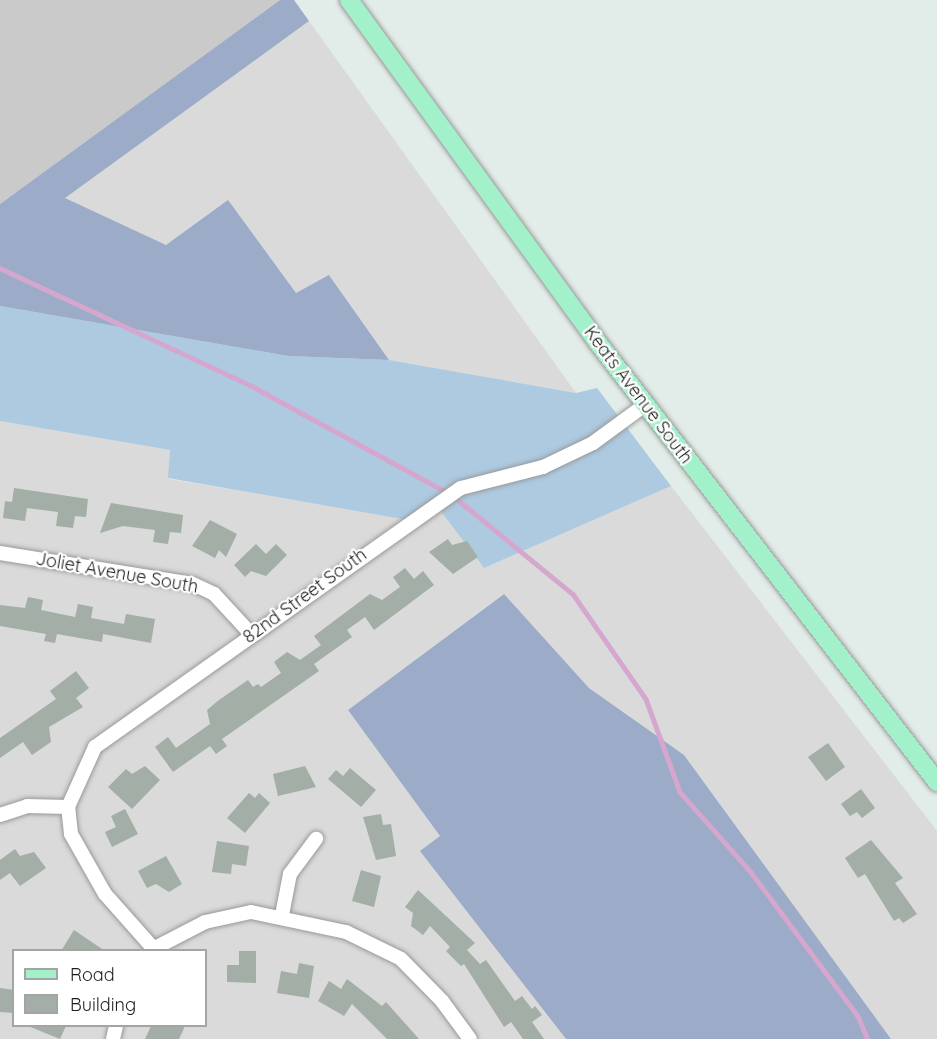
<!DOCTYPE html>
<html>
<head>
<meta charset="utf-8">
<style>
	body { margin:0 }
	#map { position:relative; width:937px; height:1039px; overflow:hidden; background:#e2ece8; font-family:Quicksand,sans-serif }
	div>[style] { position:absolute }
	.residential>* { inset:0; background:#d9dad9 }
	.religious>* { inset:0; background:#cacaca }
	.grass>* { inset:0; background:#adcae1 }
	.forest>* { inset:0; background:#9cabc7 }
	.stream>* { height:4.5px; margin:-2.25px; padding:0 2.25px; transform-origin:2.25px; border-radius:2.25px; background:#d5a7ce }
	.building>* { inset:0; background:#a2aea6 }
	.roads { filter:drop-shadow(0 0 2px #999) drop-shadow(0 0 2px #999) }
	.minor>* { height:14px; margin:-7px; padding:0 7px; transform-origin:7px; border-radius:7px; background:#fff }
	.major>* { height:18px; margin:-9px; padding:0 9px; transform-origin:9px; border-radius:9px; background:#a3f1ca }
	span { translate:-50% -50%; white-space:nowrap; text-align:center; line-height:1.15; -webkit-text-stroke:4.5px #fff; paint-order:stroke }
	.street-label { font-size:18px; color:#1c1c1c }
	.legend { position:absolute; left:12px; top:949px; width:195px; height:78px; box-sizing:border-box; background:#fff; border:2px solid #a4a4a4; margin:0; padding:8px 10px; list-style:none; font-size:18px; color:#1c1c1c }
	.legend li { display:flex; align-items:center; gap:12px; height:30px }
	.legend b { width:30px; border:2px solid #a4a4a4 }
</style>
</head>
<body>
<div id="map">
	<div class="residential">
		<i style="clip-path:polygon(309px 21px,576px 393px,389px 360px,330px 276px,296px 293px,228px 201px,166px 245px,64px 198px)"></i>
		<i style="clip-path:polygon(evenodd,0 421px,170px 450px,169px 479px,413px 520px,436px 505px,484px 568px,671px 486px,937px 831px,937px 1039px,891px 1039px,684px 755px,589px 688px,503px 594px,348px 710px,440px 836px,421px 851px,566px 1039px,0 1039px,0 421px,14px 950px,206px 950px,206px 1026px,14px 1026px,14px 950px)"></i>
	</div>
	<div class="religious">
		<i style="clip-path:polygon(0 0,280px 0,0 204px)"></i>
	</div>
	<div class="grass">
		<i style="clip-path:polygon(0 306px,288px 356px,389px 360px,576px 393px,597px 388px,671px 486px,484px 568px,436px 505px,414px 521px,168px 478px,170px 450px,0 421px)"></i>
	</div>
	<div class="forest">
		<i style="clip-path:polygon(280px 0,294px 0,309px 21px,65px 198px,166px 245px,228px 200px,296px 293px,329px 275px,389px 360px,288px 356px,0 306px,0 204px)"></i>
		<i style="clip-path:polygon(504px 594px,589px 688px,684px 755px,891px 1039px,566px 1039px,420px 851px,440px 836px,348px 710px)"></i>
	</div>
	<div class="stream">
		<i style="left:0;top:268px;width:276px;rotate:25.1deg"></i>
		<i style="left:250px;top:385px;width:230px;rotate:28.6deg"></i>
		<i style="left:452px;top:495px;width:156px;rotate:39.3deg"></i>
		<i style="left:573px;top:594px;width:128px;rotate:55.2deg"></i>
		<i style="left:646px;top:699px;width:99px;rotate:69.9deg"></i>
		<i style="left:680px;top:792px;width:107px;rotate:48.4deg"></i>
		<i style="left:751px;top:872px;width:179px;rotate:53.4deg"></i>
		<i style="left:858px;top:1016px;width:25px;rotate:67deg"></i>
	</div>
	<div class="building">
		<i style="clip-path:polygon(14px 488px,88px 499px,86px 517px,75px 516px,73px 528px,56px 526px,58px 512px,27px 508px,25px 521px,3px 518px,5px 501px,12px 502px)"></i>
		<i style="clip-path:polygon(111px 503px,183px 515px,181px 533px,170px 532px,168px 544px,153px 542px,155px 530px,123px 526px,100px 533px)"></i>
		<i style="clip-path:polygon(210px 520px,237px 534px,226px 557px,219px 550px,215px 558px,192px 546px)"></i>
		<i style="clip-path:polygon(448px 539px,452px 545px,467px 541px,478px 557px,453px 574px,429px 552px)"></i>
		<i style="clip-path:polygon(256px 544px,266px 554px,276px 544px,287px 555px,266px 576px,251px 571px,245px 577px,234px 565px)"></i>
		<i style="clip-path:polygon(405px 568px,414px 579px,423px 571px,434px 585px,374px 630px,365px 617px,347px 630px,352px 637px,314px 664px,319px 671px,222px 739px,227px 746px,216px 754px,210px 746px,173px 772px,155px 747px,168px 737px,176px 748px,210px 724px,207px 710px,219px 700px,248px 680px,253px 687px,258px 684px,261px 687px,281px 673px,274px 662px,287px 652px,300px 660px,321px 645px,314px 636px,370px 594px,382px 600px,400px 587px,393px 577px)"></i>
		<i style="clip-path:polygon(28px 597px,43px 600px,41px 610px,75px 617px,78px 604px,93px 607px,91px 618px,124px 624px,126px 614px,155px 619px,151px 643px,103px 634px,102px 642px,57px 634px,55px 643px,44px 641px,46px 634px,0 626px,0 605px,25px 608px)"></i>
		<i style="clip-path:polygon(76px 671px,89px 688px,76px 698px,83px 707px,49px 727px,51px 742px,32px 755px,23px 742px,0 758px,0 738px,56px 699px,50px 691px)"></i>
		<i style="clip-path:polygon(828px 743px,845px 767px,826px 781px,808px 757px)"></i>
		<i style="clip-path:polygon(145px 766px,160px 780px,132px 809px,108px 787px,126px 769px,132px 774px)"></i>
		<i style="clip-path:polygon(305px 766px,316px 787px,278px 796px,273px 774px)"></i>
		<i style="clip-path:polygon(350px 768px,376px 790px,361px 807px,328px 779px,336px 770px,343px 776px)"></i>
		<i style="clip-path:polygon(861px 789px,875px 808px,862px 818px,857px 812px,850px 816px,841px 804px)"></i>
		<i style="clip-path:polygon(249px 793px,255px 798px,259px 793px,270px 803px,245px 833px,227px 818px)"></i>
		<i style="clip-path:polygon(125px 809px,138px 834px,112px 847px,105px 832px,116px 827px,111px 816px)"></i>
		<i style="clip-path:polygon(381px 814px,383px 825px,391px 824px,396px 856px,376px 860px,363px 817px)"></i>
		<i style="clip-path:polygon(871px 840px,903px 878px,895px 883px,917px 914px,903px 923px,899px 918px,894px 921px,865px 874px,858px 878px,845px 858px)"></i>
		<i style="clip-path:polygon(217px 841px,249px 846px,246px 866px,232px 864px,231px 874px,212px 872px)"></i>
		<i style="clip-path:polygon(15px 849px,20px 856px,34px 852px,46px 868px,20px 886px,10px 873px,0 880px,0 860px)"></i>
		<i style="clip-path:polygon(166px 856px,182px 884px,169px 892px,156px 884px,147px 888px,138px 871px)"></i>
		<i style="clip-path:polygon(361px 870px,381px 876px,374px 907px,352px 901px)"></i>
		<i style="clip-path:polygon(418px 890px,475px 943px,467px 950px,480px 964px,486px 960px,515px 1001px,522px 996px,532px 1009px,535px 1006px,542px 1015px,532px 1022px,544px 1039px,523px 1039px,511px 1022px,504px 1027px,464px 964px,461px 966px,446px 951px,450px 947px,430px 926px,423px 935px,411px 926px,413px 913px,405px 907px)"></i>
		<i style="clip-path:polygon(74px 930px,105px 951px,61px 951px)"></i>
		<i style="clip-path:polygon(239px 951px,256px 951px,256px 983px,227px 982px,227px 965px,239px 965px)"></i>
		<i style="clip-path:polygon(299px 963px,314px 966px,309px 998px,277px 993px,281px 971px,297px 974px)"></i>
		<i style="clip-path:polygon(347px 979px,382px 1006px,386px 1002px,419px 1039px,387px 1039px,352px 1004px,344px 1016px,318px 1001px,329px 981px,341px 989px)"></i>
		<i style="clip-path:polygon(0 988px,14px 990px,14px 1013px,0 1012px)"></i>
		<i style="clip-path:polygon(28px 1026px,66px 1026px,60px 1039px)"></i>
		<i style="clip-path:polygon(151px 1026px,185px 1026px,179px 1039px,145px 1039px)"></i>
	</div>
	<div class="roads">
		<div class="minor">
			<i style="left:0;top:553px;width:195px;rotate:9.1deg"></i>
			<i style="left:193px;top:584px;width:23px;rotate:25deg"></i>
			<i style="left:214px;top:594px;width:56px;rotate:47.2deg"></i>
			<i style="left:0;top:815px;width:28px;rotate:-18deg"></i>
			<i style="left:27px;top:806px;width:41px;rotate:1.4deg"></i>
			<i style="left:282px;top:915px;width:42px;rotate:-79deg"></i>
			<i style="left:290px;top:874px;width:44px;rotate:-53.4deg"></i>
			<i style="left:153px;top:948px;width:72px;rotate:-131.6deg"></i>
			<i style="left:105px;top:894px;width:69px;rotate:-119.5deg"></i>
			<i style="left:71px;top:834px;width:27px;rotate:-96deg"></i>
			<i style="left:68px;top:807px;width:66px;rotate:-65.8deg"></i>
			<i style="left:95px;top:747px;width:448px;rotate:-35.3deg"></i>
			<i style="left:461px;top:488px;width:85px;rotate:-14.4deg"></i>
			<i style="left:543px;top:467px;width:55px;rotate:-25.6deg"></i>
			<i style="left:593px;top:443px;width:64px;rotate:-36.2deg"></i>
			<i style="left:151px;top:950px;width:61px;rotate:-27.4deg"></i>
			<i style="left:205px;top:922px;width:47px;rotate:-12.3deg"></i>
			<i style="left:251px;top:912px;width:97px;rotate:11.9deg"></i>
			<i style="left:346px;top:932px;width:61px;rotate:26.1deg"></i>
			<i style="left:401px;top:959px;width:59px;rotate:45.7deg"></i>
			<i style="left:442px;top:1001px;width:47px;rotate:53.6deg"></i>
			<i style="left:113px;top:1039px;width:13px;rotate:-77deg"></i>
		</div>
		<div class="major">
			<i style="left:349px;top:0;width:424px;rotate:54deg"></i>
			<i style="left:598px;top:343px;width:555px;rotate:52.32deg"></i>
		</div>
	</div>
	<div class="street-label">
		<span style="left:638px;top:395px;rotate:53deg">Keats Avenue South</span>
		<span style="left:117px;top:573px;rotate:10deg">Joliet Avenue South</span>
		<span style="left:305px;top:596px;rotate:-36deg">82nd Street South</span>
	</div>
	<ul class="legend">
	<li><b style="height:8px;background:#a3f1ca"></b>Road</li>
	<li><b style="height:16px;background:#a2aea6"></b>Building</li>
	</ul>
</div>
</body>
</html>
